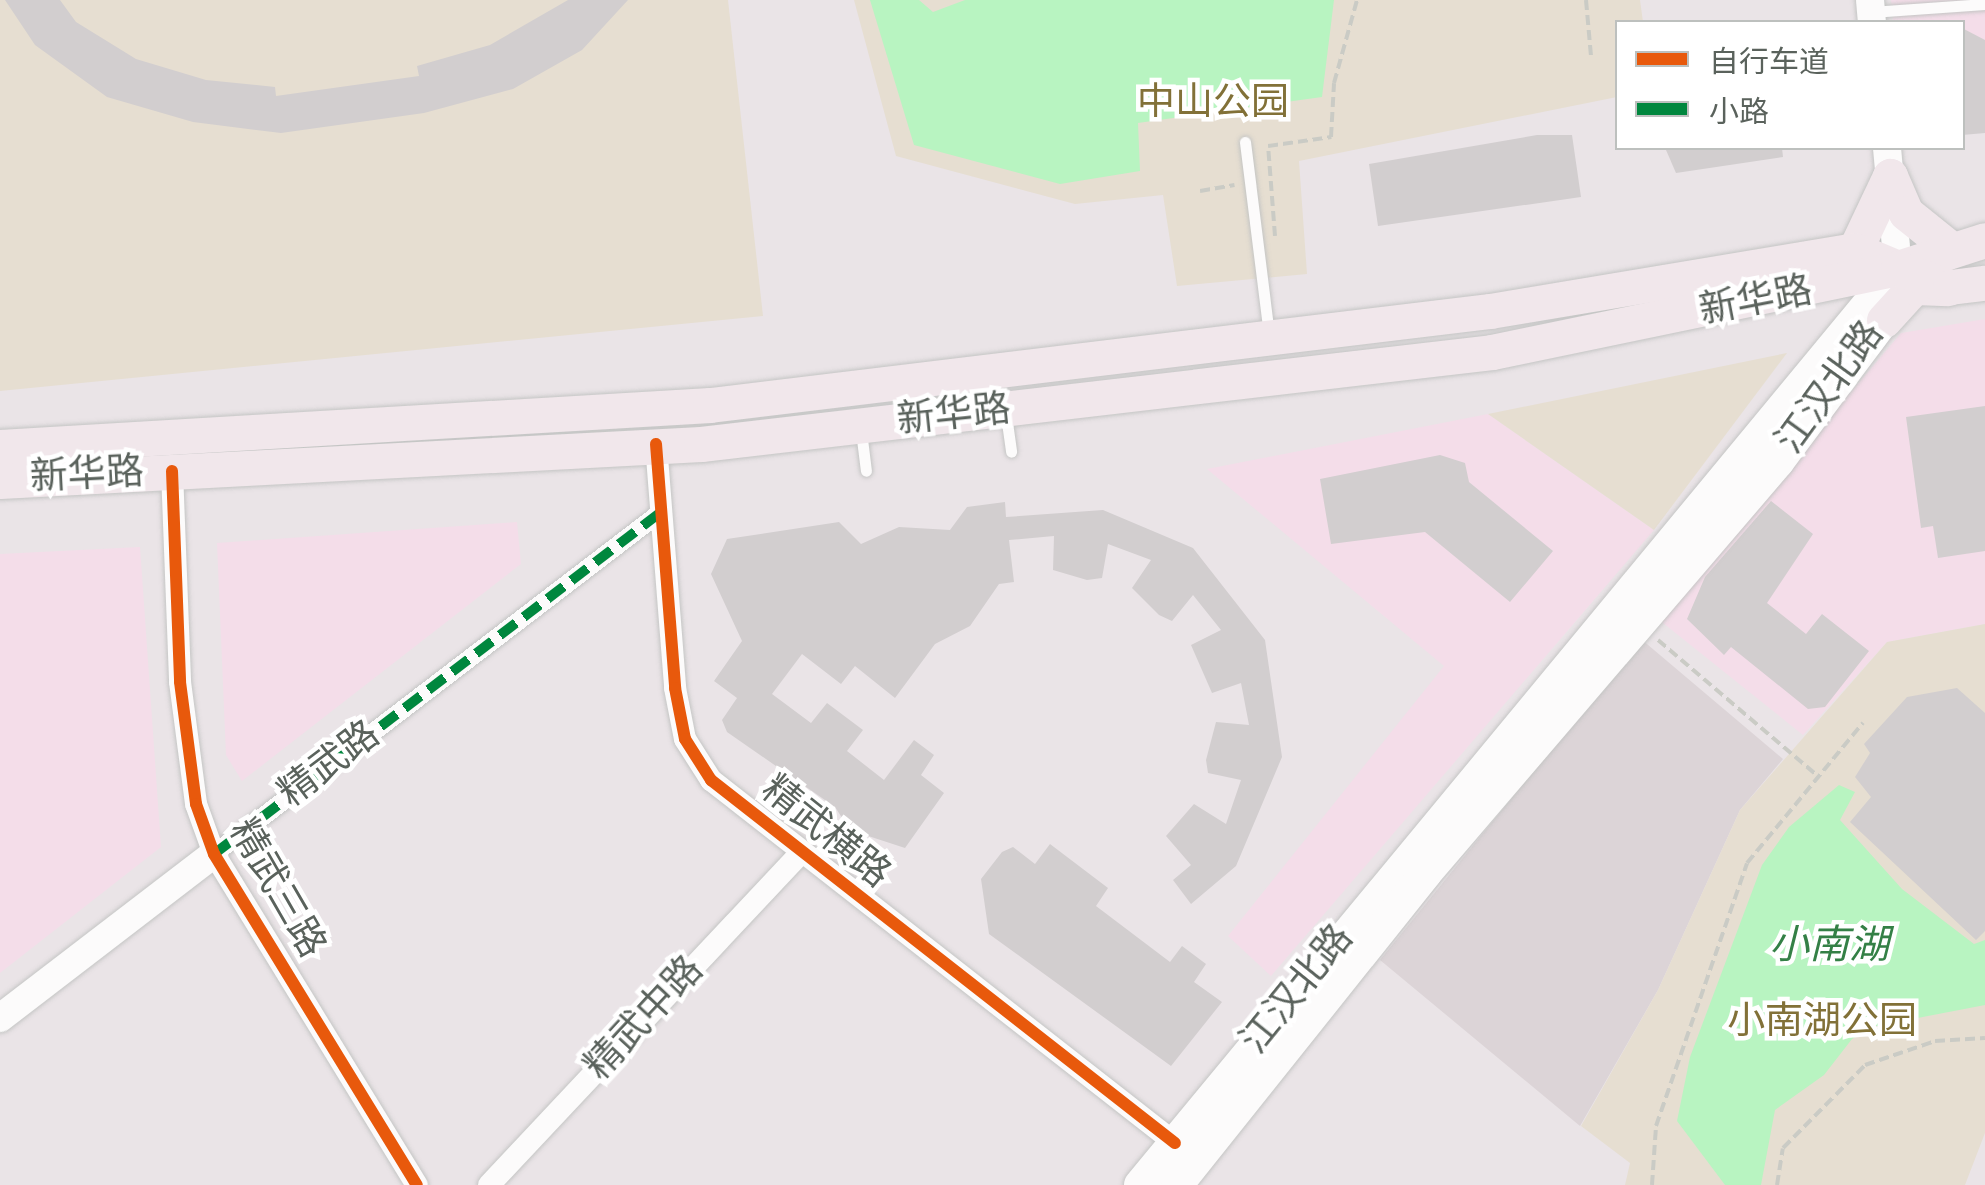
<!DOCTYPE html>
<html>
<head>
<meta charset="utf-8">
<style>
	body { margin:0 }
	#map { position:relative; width:1985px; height:1185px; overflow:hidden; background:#eae4e7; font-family:"Alegreya Sans","Noto Sans SC",sans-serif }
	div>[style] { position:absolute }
	.commercial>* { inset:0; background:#f4dde9 }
	.education>* { inset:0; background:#dcd4d7 }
	.green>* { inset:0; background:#e6ded1 }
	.water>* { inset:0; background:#b8f4c1 }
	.building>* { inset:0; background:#d2cecf }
	.path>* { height:4px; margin-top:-2px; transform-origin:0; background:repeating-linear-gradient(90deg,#cacbc5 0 10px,transparent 0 15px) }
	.roads { filter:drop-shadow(0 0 2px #c4c5c4) drop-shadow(0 0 2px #c4c5c4) }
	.service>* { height:11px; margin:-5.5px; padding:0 5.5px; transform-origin:5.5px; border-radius:5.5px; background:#fcfbfb }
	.pedestrian>* { height:18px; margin:-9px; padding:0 9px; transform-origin:9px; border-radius:9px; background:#fcfbfb }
	.minor>* { height:22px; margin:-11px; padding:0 11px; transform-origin:11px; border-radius:11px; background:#fcfbfb }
	.tertiary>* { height:28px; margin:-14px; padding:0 14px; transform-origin:14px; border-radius:14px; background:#fcfbfb }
	.secondary>* { height:32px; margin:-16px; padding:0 16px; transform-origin:16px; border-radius:16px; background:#fcfbfb }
	.primary>* { height:35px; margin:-17.5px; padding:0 17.5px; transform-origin:17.5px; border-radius:17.5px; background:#f1e7eb }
	.quiet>* { height:10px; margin-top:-5px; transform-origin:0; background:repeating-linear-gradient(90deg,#00873e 0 20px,transparent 0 30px) }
	.cycleway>* { height:12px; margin:-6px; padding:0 6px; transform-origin:6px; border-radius:6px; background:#e8590c }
	span { translate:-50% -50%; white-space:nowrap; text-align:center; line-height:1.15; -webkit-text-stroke:9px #fff; paint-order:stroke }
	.park-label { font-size:38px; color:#827138 }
	.street-label { font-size:38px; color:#5a625c }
	.water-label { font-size:40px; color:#348046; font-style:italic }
	.legend { position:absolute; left:1615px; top:20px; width:350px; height:130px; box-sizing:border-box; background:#fff; border:2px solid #bdc0be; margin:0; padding:12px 18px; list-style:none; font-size:30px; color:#5a625c }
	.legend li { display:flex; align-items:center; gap:20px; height:50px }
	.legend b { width:50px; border:2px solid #bdc0be }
</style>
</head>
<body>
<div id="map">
	<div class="commercial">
		<i style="clip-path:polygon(1891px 0,1985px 0,1985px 120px,1963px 122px,1962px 22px,1893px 22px)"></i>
		<i style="clip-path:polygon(1985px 319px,1985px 624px,1887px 642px,1803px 735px,1658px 619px,1901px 333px)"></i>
		<i style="clip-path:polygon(1488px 414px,1654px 530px,1271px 976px,1228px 936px,1444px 666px,1207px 469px)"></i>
		<i style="clip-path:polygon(517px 522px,521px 564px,242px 781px,226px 755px,217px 543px)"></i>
		<i style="clip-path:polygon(140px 547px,161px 847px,0 973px,0 554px)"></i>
	</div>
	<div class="education">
		<i style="clip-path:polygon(1641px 639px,1783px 759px,1740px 810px,1658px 990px,1580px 1126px,1380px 960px)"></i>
	</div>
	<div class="green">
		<i style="clip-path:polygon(0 0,728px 0,763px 316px,0 391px)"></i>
		<i style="clip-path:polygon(854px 0,1640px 0,1643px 22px,1618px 22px,1617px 97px,1299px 161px,1307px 274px,1177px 286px,1163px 195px,1075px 204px,896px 156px)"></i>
		<i style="clip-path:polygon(1787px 353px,1654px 530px,1488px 414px)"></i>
		<i style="clip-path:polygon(1985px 624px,1985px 1133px,1965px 1185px,1625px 1185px,1630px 1163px,1581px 1126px,1658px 990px,1740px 810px,1887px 642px)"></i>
	</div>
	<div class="water">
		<i style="clip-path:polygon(870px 0,919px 0,933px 12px,965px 0,1334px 0,1322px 97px,1138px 123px,1140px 171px,1060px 184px,914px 145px)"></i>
		<i style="clip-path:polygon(1839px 785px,1855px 792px,1840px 820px,1902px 889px,1974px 944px,1985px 940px,1985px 1005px,1871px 1027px,1852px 1039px,1824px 1075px,1775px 1110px,1761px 1185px,1725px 1185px,1677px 1121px,1690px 1057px,1762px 865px,1789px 827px)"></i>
	</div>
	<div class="building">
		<i style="clip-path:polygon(5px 0,60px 0,76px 22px,136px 59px,206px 80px,275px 87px,276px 96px,419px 76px,417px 66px,490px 45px,568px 0,628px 0,582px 50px,513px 89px,424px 113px,281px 133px,193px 122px,107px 97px,35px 45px)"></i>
		<i style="clip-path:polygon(1962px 28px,1985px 40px,1985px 133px,1962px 135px)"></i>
		<i style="clip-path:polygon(1537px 135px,1572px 135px,1581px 197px,1378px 226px,1369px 164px)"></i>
		<i style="clip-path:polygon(1782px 148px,1783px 157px,1676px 173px,1666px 150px)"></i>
		<i style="clip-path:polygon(1985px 406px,1985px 551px,1938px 558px,1933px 526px,1921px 528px,1906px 417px)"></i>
		<i style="clip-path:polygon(1440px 455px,1465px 463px,1469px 482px,1553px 551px,1510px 602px,1425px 532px,1331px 544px,1320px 479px)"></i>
		<i style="clip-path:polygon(1771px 501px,1813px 534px,1767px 603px,1806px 634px,1822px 614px,1869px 651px,1825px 707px,1808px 709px,1731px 647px,1724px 655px,1687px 619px,1705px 577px)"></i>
		<i style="clip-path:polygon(1005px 502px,1006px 517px,1103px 510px,1193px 548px,1265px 640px,1282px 757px,1236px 866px,1191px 904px,1173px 880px,1191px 865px,1166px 836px,1194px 804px,1226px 824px,1241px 780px,1208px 773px,1206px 760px,1216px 722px,1249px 725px,1241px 683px,1212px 693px,1191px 645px,1221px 630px,1193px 595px,1172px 621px,1159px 615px,1132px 588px,1151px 560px,1108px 544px,1102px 578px,1087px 580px,1053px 570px,1054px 536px,1009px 540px,1014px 582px,999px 584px,970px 626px,935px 644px,895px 698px,855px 666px,841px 684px,802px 654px,772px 694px,811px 723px,827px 703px,863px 730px,847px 751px,884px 780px,914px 740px,934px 755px,921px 775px,944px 793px,905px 848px,850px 830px,835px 807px,727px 732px,722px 720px,737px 698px,714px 681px,742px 641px,711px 574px,727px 539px,839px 522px,861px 544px,899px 527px,950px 530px,967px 507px)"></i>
		<i style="clip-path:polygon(1957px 688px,1985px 713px,1985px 931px,1976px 940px,1850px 822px,1871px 797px,1855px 777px,1870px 753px,1864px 744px,1907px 697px)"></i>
		<i style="clip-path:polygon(1050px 844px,1108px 888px,1096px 906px,1170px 962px,1182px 946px,1206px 964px,1194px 982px,1222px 1002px,1171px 1066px,989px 934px,981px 879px,1002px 852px,1013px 847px,1035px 864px)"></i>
	</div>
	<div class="path">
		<i style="left:1586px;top:0;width:56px;rotate:84.9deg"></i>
		<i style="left:1200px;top:191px;width:35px;rotate:-10deg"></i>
		<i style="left:1275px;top:236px;width:90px;rotate:-94.4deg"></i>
		<i style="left:1268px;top:146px;width:64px;rotate:-8.1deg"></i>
		<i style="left:1331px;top:137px;width:54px;rotate:-86.8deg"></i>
		<i style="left:1334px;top:83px;width:86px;rotate:-74.5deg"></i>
		<i style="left:1658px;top:640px;width:210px;rotate:40.4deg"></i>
		<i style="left:1652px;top:1185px;width:59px;rotate:-86.1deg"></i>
		<i style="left:1656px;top:1126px;width:278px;rotate:-70.9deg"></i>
		<i style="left:1747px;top:863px;width:182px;rotate:-50.4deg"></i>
		<i style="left:1777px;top:1185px;width:37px;rotate:-81deg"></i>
		<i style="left:1783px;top:1148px;width:117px;rotate:-45.3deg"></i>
		<i style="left:1865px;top:1065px;width:74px;rotate:-18.9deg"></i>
		<i style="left:1935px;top:1041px;width:50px;rotate:-3.4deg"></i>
	</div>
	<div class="roads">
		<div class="service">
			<i style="left:1871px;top:12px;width:114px;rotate:-4deg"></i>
			<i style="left:1245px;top:142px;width:195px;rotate:82.9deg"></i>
			<i style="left:1006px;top:415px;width:37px;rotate:82deg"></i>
			<i style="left:861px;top:431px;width:40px;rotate:82.9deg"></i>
		</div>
		<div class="pedestrian">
			<i style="left:214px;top:854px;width:563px;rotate:-37.42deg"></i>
		</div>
		<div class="minor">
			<i style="left:656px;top:444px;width:245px;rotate:85.5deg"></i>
			<i style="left:675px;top:688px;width:52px;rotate:78.9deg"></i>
			<i style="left:685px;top:739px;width:49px;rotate:57.6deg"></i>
			<i style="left:711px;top:780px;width:589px;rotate:38.04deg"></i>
			<i style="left:172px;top:471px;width:211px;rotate:87.8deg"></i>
			<i style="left:180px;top:682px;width:123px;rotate:82.5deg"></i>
			<i style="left:196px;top:804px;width:53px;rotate:70.2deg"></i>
			<i style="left:214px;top:854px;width:388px;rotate:58.5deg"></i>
			<i style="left:489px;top:1185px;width:454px;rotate:-46.8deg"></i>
		</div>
		<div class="tertiary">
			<i style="left:1870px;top:0;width:22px;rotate:85deg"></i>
			<i style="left:1887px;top:148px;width:121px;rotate:84.8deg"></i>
			<i style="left:0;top:1018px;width:270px;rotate:-37.5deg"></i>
		</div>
		<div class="secondary">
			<i style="left:1140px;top:1185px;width:1190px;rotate:-50.42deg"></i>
			<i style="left:1177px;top:1185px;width:398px;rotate:-51.4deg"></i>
			<i style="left:1425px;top:874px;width:543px;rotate:-49.41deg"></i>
			<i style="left:1778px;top:462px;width:177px;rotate:-53.3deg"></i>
			<i style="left:1884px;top:320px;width:25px;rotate:-74deg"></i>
		</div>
		<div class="primary">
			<i style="left:1855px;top:250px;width:82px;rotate:-64.7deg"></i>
			<i style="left:1890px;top:176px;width:40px;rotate:66.6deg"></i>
			<i style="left:1906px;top:213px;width:51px;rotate:38.7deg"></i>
			<i style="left:1884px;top:320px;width:45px;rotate:-47.7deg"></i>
			<i style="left:1914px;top:287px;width:34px;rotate:2deg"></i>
			<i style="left:0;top:447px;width:711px;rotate:-3.39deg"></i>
			<i style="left:710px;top:405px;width:786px;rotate:-6.87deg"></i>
			<i style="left:1490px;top:311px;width:370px;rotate:-9.5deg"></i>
			<i style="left:1855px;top:250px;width:47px;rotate:22.7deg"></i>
			<i style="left:1898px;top:268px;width:91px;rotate:-17.8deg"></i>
			<i style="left:0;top:481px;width:702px;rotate:-3.02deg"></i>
			<i style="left:701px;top:444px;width:796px;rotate:-6.63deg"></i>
			<i style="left:1492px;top:352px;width:415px;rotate:-11.7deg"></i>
			<i style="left:1898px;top:268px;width:55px;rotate:20.1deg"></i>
			<i style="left:1950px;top:287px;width:35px;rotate:-7deg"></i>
		</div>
	</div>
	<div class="quiet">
		<i style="left:214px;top:854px;width:563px;rotate:-37.42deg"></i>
	</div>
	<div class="cycleway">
		<i style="left:656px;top:444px;width:245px;rotate:85.5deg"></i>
		<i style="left:675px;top:688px;width:52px;rotate:78.9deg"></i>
		<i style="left:685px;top:739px;width:49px;rotate:57.6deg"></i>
		<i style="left:711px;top:780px;width:589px;rotate:38.04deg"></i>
		<i style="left:172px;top:471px;width:211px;rotate:87.8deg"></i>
		<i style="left:180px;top:682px;width:123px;rotate:82.5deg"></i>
		<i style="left:196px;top:804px;width:53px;rotate:70.2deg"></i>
		<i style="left:214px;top:854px;width:388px;rotate:58.5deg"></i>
	</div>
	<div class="park-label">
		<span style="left:1213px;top:104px">中山公园</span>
		<span style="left:1822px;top:1023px">小南湖公园</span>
	</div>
	<div class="street-label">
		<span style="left:1756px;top:302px;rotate:-11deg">新华路</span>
		<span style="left:1831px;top:388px;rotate:-54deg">江汉北路</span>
		<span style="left:954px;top:416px;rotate:-6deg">新华路</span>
		<span style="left:87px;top:476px;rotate:-3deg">新华路</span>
		<span style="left:330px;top:765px;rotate:-37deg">精武路</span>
		<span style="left:825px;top:833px;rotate:39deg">精武横路</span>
		<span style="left:276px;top:889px;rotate:60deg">精武三路</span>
		<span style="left:1298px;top:990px;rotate:-51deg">江汉北路</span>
		<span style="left:645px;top:1019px;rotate:-47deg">精武中路</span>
	</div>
	<div class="water-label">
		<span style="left:1829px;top:946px">小南湖</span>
	</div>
	<ul class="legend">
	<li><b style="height:12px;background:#e8590c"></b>自行车道</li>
	<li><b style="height:12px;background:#00873e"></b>小路</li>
	</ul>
</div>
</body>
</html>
